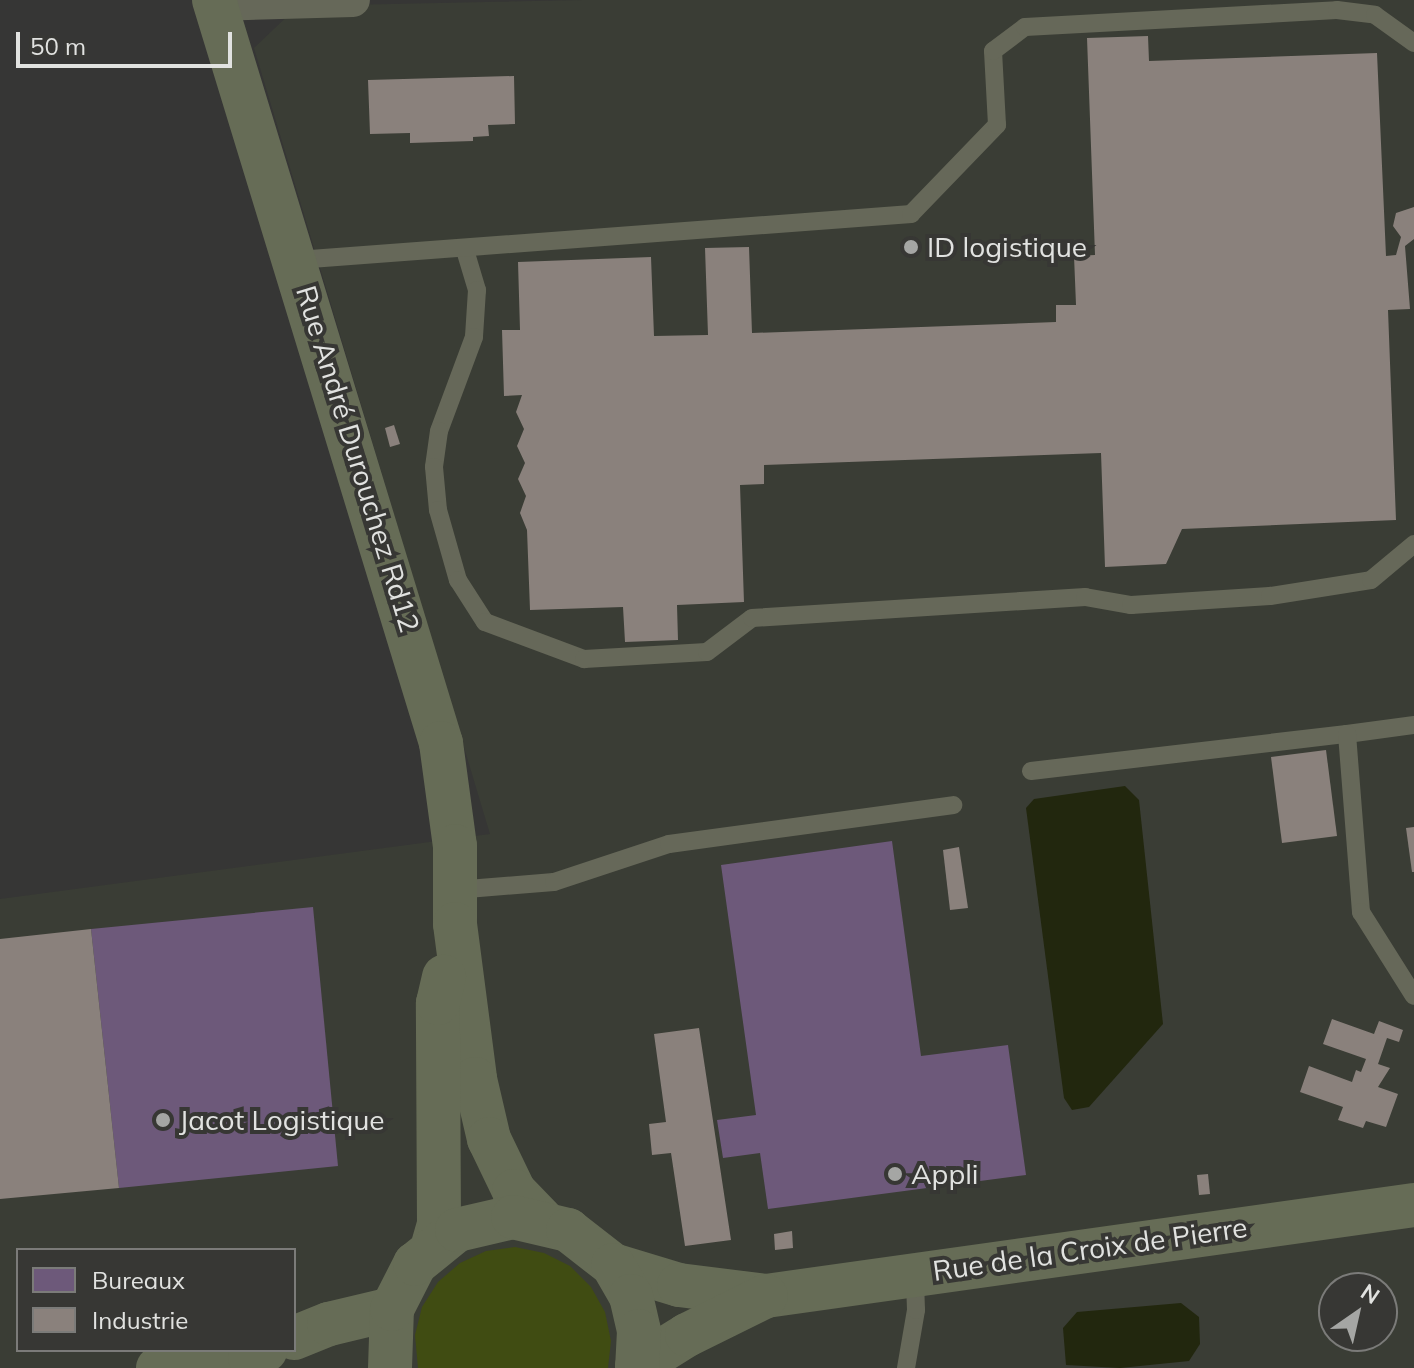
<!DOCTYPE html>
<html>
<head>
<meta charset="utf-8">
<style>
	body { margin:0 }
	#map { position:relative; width:1414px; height:1368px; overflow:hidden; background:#363635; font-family:Mulish,sans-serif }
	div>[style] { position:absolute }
	.built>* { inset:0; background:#3a3d35 }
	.green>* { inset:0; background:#404c12 }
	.water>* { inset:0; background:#22270e }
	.offices>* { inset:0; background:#6d597a }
	.industry>* { inset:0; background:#8a817c }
	.lane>* { height:18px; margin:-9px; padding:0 9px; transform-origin:9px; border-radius:9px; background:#666859 }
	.street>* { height:34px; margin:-17px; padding:0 17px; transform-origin:17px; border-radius:17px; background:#666859 }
	.secondary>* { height:44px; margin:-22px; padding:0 22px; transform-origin:22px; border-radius:22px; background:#666c56 }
	.dots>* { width:22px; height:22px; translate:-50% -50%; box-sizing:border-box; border:4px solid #373734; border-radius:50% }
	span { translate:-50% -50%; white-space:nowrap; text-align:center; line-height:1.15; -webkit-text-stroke:8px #373734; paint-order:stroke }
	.poi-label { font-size:28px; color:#e1e2e0 }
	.left { translate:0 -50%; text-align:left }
	.street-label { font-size:28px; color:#e1e2e0 }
	.legend { position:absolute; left:16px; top:1248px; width:280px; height:104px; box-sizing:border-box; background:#373734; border:2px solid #7b7b79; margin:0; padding:10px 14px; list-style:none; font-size:24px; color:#e1e2e0 }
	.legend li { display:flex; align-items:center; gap:16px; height:40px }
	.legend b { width:40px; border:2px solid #7b7b79 }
	.north { position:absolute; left:1318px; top:1272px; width:80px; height:80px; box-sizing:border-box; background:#373734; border:2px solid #7b7b79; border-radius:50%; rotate:34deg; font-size:22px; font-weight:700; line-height:32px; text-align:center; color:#e1e2e0 }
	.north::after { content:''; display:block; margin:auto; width:28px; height:36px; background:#a5a6a4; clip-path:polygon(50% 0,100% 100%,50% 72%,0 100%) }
	.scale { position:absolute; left:16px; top:32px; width:216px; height:36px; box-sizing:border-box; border:4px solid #e1e2e0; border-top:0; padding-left:10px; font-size:24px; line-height:28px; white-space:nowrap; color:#e1e2e0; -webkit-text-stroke:6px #373734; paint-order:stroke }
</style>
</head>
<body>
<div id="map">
	<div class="built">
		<i style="clip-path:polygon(evenodd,584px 0,1414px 0,1414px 1368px,0 1368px,0 899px,490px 834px,254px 48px,298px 6px,584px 0,18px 1250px,294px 1250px,294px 1350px,18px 1350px,18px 1250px,584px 0,1334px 1288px,1382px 1288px,1382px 1336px,1334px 1336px,1334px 1288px)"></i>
	</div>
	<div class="green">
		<i style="clip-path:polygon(515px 1247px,544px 1253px,570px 1266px,591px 1287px,605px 1312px,611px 1341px,608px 1368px,418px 1368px,415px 1335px,422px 1307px,438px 1282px,460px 1263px,486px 1251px)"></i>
	</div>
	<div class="water">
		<i style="clip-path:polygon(1125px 786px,1139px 800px,1163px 1024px,1089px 1107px,1072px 1110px,1064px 1098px,1026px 808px,1034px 799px)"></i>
		<i style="clip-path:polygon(1181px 1303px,1199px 1317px,1200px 1344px,1189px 1361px,1120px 1368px,1066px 1365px,1063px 1328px,1077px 1312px)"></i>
	</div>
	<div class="offices">
		<i style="clip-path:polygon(892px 841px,921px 1056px,1008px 1045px,1026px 1175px,768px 1209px,760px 1153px,723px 1158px,717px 1120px,756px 1115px,721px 865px)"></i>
		<i style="clip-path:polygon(313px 907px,338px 1166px,119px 1188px,91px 929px)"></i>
	</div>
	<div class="industry">
		<i style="clip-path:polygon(1148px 36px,1149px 61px,1377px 53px,1386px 256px,1396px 255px,1401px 237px,1393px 226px,1396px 213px,1414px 207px,1414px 239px,1405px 246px,1410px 309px,1388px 310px,1396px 520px,1182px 529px,1166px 564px,1105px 567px,1101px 453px,764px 465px,764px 484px,740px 485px,744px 602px,677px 605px,678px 640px,625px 642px,623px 607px,530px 610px,527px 530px,520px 513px,526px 496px,518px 479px,525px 463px,517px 446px,524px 429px,516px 412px,522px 395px,504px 396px,502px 330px,520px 330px,518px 262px,651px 257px,654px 336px,708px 335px,705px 248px,749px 247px,752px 333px,1056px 322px,1056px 305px,1076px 305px,1074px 256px,1095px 255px,1087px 38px)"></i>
		<i style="clip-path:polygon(514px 76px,515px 124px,488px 125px,489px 136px,473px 137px,473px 141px,410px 143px,410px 133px,370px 134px,368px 80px)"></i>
		<i style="clip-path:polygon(394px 425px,400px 444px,390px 447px,385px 428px)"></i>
		<i style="clip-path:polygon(1326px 750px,1337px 836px,1282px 843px,1271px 757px)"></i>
		<i style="clip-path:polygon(1414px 827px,1414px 872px,1412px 872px,1406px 828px)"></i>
		<i style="clip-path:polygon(959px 847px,968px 908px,950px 910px,943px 850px)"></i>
		<i style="clip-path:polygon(91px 929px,119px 1188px,0 1199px,0 939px)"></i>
		<i style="clip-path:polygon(1332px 1019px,1374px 1034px,1379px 1021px,1403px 1030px,1399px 1042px,1387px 1038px,1378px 1064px,1390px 1068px,1378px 1087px,1398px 1094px,1386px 1127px,1366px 1121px,1363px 1128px,1338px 1120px,1343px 1107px,1300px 1092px,1309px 1066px,1352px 1082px,1356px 1070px,1361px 1072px,1366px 1059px,1323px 1044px)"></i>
		<i style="clip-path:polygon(699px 1028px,731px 1240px,685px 1246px,671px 1153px,652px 1155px,649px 1124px,666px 1122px,654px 1034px)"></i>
		<i style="clip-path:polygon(1208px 1174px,1210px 1194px,1199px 1195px,1197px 1175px)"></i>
		<i style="clip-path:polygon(792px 1231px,793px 1248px,775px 1250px,774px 1234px)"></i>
	</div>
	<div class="lane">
		<i style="left:465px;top:250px;width:42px;rotate:73.3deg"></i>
		<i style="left:477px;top:290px;width:47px;rotate:93.7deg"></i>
		<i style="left:474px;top:337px;width:100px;rotate:110.4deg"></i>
		<i style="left:439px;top:431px;width:36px;rotate:98deg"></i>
		<i style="left:434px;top:467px;width:43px;rotate:84.7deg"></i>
		<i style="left:438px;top:510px;width:73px;rotate:74.1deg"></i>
		<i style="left:458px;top:580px;width:50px;rotate:57.3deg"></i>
		<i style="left:485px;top:622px;width:106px;rotate:20.5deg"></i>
		<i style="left:584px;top:659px;width:123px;rotate:-3.3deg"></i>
		<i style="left:707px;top:652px;width:56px;rotate:-37.1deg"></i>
		<i style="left:752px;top:618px;width:334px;rotate:-3.6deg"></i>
		<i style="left:1085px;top:597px;width:47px;rotate:9.9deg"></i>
		<i style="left:1131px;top:605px;width:139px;rotate:-3.7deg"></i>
		<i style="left:1270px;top:596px;width:102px;rotate:-9deg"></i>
		<i style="left:1371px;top:580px;width:56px;rotate:-39.9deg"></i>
		<i style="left:297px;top:260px;width:616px;rotate:-4.28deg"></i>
		<i style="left:911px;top:214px;width:124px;rotate:-46deg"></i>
		<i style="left:997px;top:125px;width:74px;rotate:-93.1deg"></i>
		<i style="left:993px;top:51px;width:40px;rotate:-37deg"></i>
		<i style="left:1025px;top:27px;width:312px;rotate:-3.1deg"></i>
		<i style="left:1337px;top:10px;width:38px;rotate:7deg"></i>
		<i style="left:1375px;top:15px;width:48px;rotate:35.7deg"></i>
		<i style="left:1347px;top:734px;width:68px;rotate:-7.7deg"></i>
		<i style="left:1031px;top:771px;width:318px;rotate:-6.7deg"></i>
		<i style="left:1347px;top:734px;width:179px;rotate:85.5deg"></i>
		<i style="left:1361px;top:912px;width:99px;rotate:57.8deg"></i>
		<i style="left:455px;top:890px;width:99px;rotate:-4.6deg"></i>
		<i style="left:554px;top:882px;width:121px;rotate:-18.3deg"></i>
		<i style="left:669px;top:844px;width:287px;rotate:-7.8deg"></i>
		<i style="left:906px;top:1368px;width:59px;rotate:-80.2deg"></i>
		<i style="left:916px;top:1310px;width:34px;rotate:-92deg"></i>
	</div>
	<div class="street">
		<i style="left:215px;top:4px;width:138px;rotate:-1.7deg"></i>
	</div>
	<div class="secondary">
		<i style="left:214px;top:0;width:777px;rotate:73.01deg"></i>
		<i style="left:441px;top:743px;width:104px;rotate:82.3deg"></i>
		<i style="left:455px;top:846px;width:78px;rotate:90deg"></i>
		<i style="left:455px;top:924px;width:156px;rotate:82.6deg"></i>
		<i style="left:475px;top:1079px;width:62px;rotate:76.9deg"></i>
		<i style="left:489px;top:1139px;width:58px;rotate:64.3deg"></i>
		<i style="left:514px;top:1191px;width:40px;rotate:46deg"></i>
		<i style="left:433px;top:1245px;width:22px;rotate:-74deg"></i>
		<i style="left:439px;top:1224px;width:221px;rotate:-90.3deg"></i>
		<i style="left:438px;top:1003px;width:27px;rotate:-77deg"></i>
		<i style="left:613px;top:1265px;width:69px;rotate:16.9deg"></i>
		<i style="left:679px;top:1285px;width:88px;rotate:7.2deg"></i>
		<i style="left:766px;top:1296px;width:654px;rotate:-7.99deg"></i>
		<i style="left:294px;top:1338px;width:38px;rotate:-22deg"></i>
		<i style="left:329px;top:1324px;width:65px;rotate:-13.4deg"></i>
		<i style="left:637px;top:1366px;width:59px;rotate:-31.8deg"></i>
		<i style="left:687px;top:1335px;width:88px;rotate:-26.3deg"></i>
		<i style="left:158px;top:1368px;width:93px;rotate:-6.8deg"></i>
		<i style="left:250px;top:1357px;width:17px;rotate:-24deg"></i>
		<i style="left:390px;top:1368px;width:59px;rotate:-88.1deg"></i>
		<i style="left:392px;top:1309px;width:51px;rotate:-62.9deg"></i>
		<i style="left:415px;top:1264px;width:54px;rotate:-39deg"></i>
		<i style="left:457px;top:1230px;width:57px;rotate:-13.1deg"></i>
		<i style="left:513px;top:1217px;width:57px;rotate:13.3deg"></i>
		<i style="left:568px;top:1230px;width:57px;rotate:37.9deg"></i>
		<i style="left:613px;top:1265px;width:36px;rotate:60deg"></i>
		<i style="left:631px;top:1296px;width:36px;rotate:77deg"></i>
		<i style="left:639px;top:1331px;width:37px;rotate:93deg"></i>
	</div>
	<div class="dots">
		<i style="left:911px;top:247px;background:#a5a6a4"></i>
		<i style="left:163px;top:1120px;background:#a5a6a4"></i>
		<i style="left:895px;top:1174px;background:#a5a6a4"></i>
	</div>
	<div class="poi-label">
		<span class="left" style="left:927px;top:247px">ID logistique</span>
		<span class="left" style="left:179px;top:1120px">Jacot Logistique</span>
		<span class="left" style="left:911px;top:1174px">Appli</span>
	</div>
	<div class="street-label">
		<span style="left:358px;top:459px;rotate:73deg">Rue André Durouchez Rd12</span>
		<span style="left:1090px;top:1249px;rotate:-8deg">Rue de la Croix de Pierre</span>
	</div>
	<ul class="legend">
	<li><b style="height:22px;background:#6d597a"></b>Bureaux</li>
	<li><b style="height:22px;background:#8a817c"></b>Industrie</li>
	</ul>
	<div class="north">N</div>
	<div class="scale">50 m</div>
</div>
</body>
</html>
